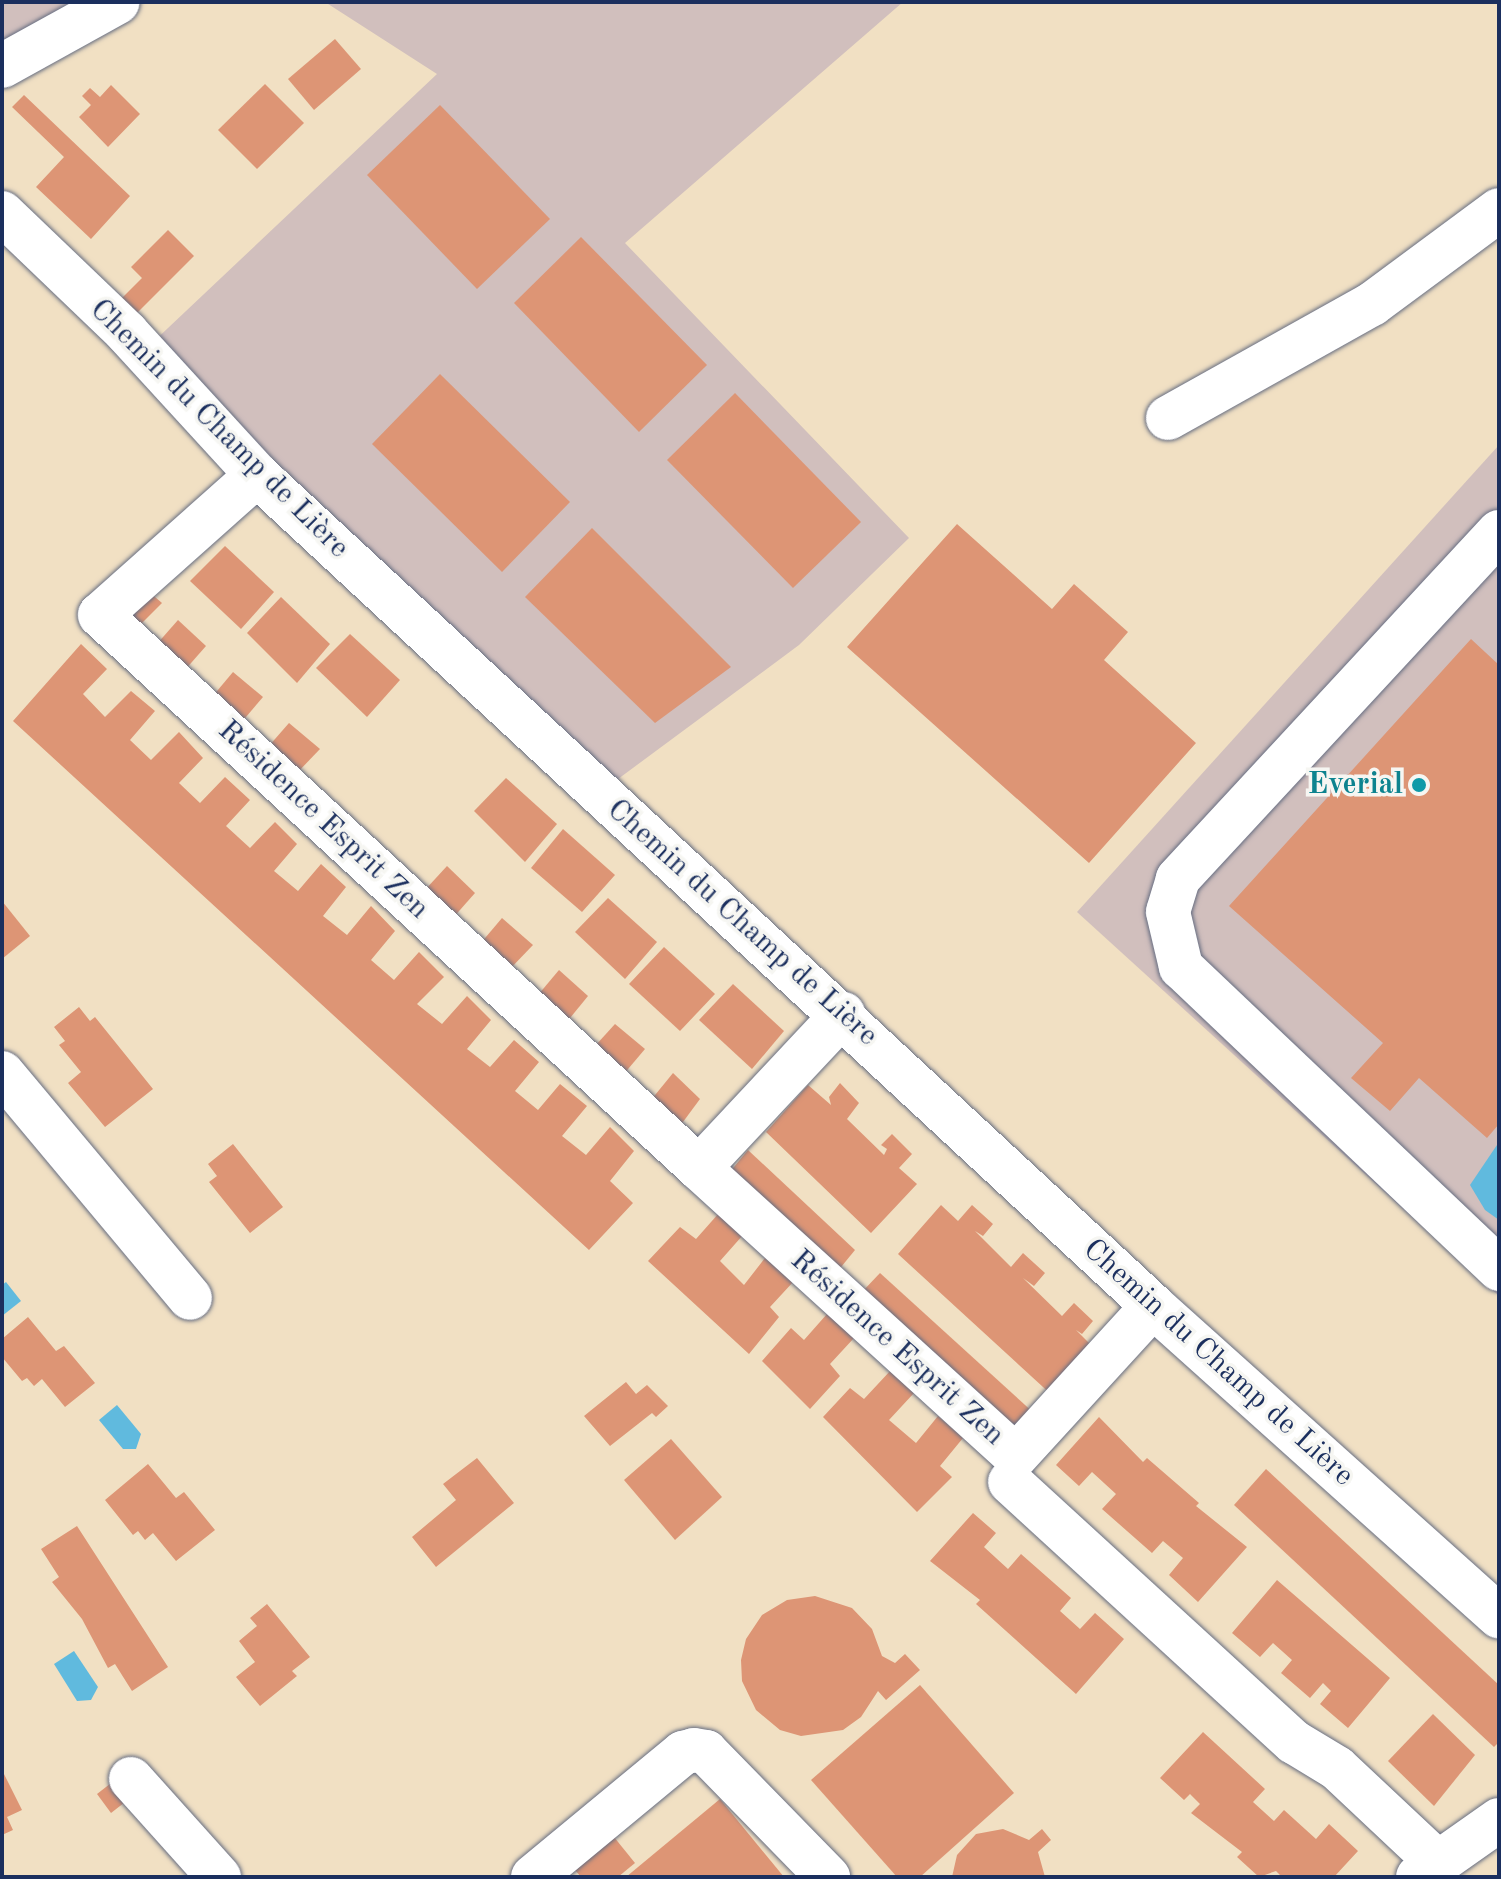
<!DOCTYPE html>
<html>
<head>
<meta charset="utf-8">
<style>
	body { margin:0 }
	#map { position:relative; width:1501px; height:1879px; overflow:hidden; background:#f1e0c3; font-family:"Old Standard TT",serif }
	div>[style] { position:absolute }
	.industrial>* { inset:0; background:#d1bfbd }
	.water>* { inset:0; background:#60bade }
	.building>* { inset:0; background:#dd9575 }
	.roads { filter:drop-shadow(0 0 2px #666d81) drop-shadow(0 0 2px #666d81) }
	.minor>* { height:44px; margin:-22px; padding:0 22px; transform-origin:22px; border-radius:22px; background:#fff }
	.dots>* { width:22px; height:22px; translate:-50% -50%; box-sizing:border-box; border:4px solid #f6f6f2; border-radius:50% }
	span { translate:-50% -50%; white-space:nowrap; text-align:center; line-height:1.15; -webkit-text-stroke:7px #f6f6f2; paint-order:stroke }
	.street-label { font-size:30px; color:#1b2f5e }
	.culture-label { font-size:30px; color:#0d838f; font-weight:700 }
	.right { translate:-100% -50%; text-align:right }
	.frame { position:absolute; inset:0; border:4px solid #1b2f5e; pointer-events:none }
</style>
</head>
<body>
<div id="map">
	<div class="industrial">
		<i style="clip-path:polygon(2px 2px,109px 2px,2px 58px)"></i>
		<i style="clip-path:polygon(325px 2px,903px 2px,625px 243px,909px 538px,799px 645px,614px 782px,150px 345px,437px 74px)"></i>
		<i style="clip-path:polygon(1499px 445px,1499px 1296px,1077px 912px)"></i>
	</div>
	<div class="water">
		<i style="clip-path:polygon(1499px 1142px,1499px 1220px,1485px 1210px,1470px 1185px)"></i>
		<i style="clip-path:polygon(6px 1282px,21px 1301px,2px 1316px,2px 1285px)"></i>
		<i style="clip-path:polygon(117px 1405px,141px 1434px,136px 1449px,123px 1449px,99px 1420px)"></i>
		<i style="clip-path:polygon(74px 1651px,98px 1687px,91px 1700px,77px 1701px,54px 1664px)"></i>
	</div>
	<div class="building">
		<i style="clip-path:polygon(335px 39px,361px 69px,314px 110px,288px 79px)"></i>
		<i style="clip-path:polygon(265px 84px,304px 123px,257px 169px,218px 130px)"></i>
		<i style="clip-path:polygon(111px 85px,140px 114px,108px 147px,79px 117px,91px 105px,82px 96px,90px 88px,100px 97px)"></i>
		<i style="clip-path:polygon(24px 95px,130px 196px,91px 239px,36px 187px,64px 157px,12px 107px)"></i>
		<i style="clip-path:polygon(440px 105px,550px 219px,477px 289px,367px 175px)"></i>
		<i style="clip-path:polygon(168px 230px,194px 256px,132px 318px,117px 303px,142px 278px,131px 267px)"></i>
		<i style="clip-path:polygon(581px 237px,707px 365px,639px 432px,514px 303px)"></i>
		<i style="clip-path:polygon(440px 374px,570px 502px,502px 572px,372px 444px)"></i>
		<i style="clip-path:polygon(735px 393px,861px 522px,793px 588px,667px 460px)"></i>
		<i style="clip-path:polygon(957px 524px,1052px 609px,1074px 584px,1128px 632px,1104px 660px,1196px 743px,1089px 863px,847px 647px)"></i>
		<i style="clip-path:polygon(592px 528px,731px 667px,655px 723px,525px 597px)"></i>
		<i style="clip-path:polygon(225px 546px,274px 592px,241px 629px,190px 581px)"></i>
		<i style="clip-path:polygon(148px 591px,162px 603px,140px 625px,128px 613px)"></i>
		<i style="clip-path:polygon(281px 597px,330px 644px,297px 683px,247px 633px)"></i>
		<i style="clip-path:polygon(178px 620px,206px 646px,184px 671px,156px 645px)"></i>
		<i style="clip-path:polygon(350px 634px,400px 680px,367px 717px,316px 668px)"></i>
		<i style="clip-path:polygon(1471px 639px,1499px 665px,1499px 1124px,1487px 1138px,1419px 1078px,1390px 1111px,1351px 1078px,1383px 1043px,1229px 906px)"></i>
		<i style="clip-path:polygon(81px 644px,107px 669px,83px 694px,105px 717px,131px 691px,155px 711px,130px 740px,151px 760px,179px 732px,203px 758px,179px 783px,200px 803px,225px 777px,250px 800px,226px 826px,250px 848px,275px 822px,297px 844px,274px 871px,298px 891px,321px 864px,346px 887px,323px 916px,347px 935px,371px 906px,395px 931px,371px 960px,394px 980px,419px 952px,444px 977px,417px 1004px,442px 1024px,467px 996px,491px 1020px,467px 1049px,490px 1067px,514px 1040px,539px 1062px,515px 1091px,538px 1110px,560px 1084px,587px 1106px,562px 1136px,586px 1155px,610px 1127px,634px 1151px,610px 1181px,633px 1203px,589px 1250px,13px 721px)"></i>
		<i style="clip-path:polygon(233px 672px,263px 697px,240px 724px,212px 697px)"></i>
		<i style="clip-path:polygon(289px 723px,320px 749px,296px 774px,268px 747px)"></i>
		<i style="clip-path:polygon(506px 778px,557px 824px,525px 862px,474px 811px)"></i>
		<i style="clip-path:polygon(563px 829px,615px 875px,582px 912px,531px 868px)"></i>
		<i style="clip-path:polygon(447px 866px,475px 893px,452px 919px,424px 891px)"></i>
		<i style="clip-path:polygon(608px 898px,657px 942px,625px 979px,575px 932px)"></i>
		<i style="clip-path:polygon(2px 901px,30px 936px,2px 959px)"></i>
		<i style="clip-path:polygon(502px 918px,533px 945px,508px 971px,480px 944px)"></i>
		<i style="clip-path:polygon(664px 947px,715px 994px,680px 1031px,629px 984px)"></i>
		<i style="clip-path:polygon(559px 970px,588px 996px,566px 1023px,538px 995px)"></i>
		<i style="clip-path:polygon(733px 984px,784px 1031px,752px 1069px,699px 1020px)"></i>
		<i style="clip-path:polygon(79px 1007px,90px 1021px,95px 1017px,153px 1089px,105px 1127px,68px 1083px,81px 1072px,59px 1045px,65px 1041px,54px 1027px)"></i>
		<i style="clip-path:polygon(615px 1024px,645px 1049px,623px 1075px,595px 1046px)"></i>
		<i style="clip-path:polygon(673px 1073px,700px 1099px,680px 1126px,651px 1100px)"></i>
		<i style="clip-path:polygon(840px 1083px,859px 1103px,847px 1119px,884px 1155px,887px 1149px,881px 1145px,892px 1134px,912px 1154px,899px 1168px,917px 1184px,871px 1233px,766px 1132px,808px 1085px,831px 1105px,829px 1097px)"></i>
		<i style="clip-path:polygon(233px 1144px,283px 1207px,250px 1233px,209px 1182px,217px 1176px,208px 1164px)"></i>
		<i style="clip-path:polygon(748px 1150px,855px 1250px,837px 1272px,729px 1173px)"></i>
		<i style="clip-path:polygon(941px 1205px,958px 1221px,972px 1205px,993px 1224px,983px 1236px,975px 1231px,1011px 1267px,1023px 1253px,1045px 1273px,1034px 1286px,1023px 1278px,1062px 1316px,1074px 1303px,1093px 1321px,1082px 1334px,1076px 1330px,1099px 1353px,1055px 1398px,898px 1254px)"></i>
		<i style="clip-path:polygon(719px 1213px,743px 1235px,720px 1261px,744px 1285px,765px 1258px,794px 1281px,770px 1307px,779px 1317px,749px 1354px,648px 1261px,680px 1227px,696px 1239px)"></i>
		<i style="clip-path:polygon(880px 1273px,1036px 1415px,1018px 1437px,861px 1293px)"></i>
		<i style="clip-path:polygon(827px 1314px,854px 1338px,830px 1364px,840px 1376px,810px 1409px,762px 1361px,791px 1328px,804px 1340px)"></i>
		<i style="clip-path:polygon(28px 1317px,56px 1351px,64px 1346px,95px 1383px,65px 1407px,42px 1379px,34px 1386px,27px 1378px,22px 1381px,2px 1357px,2px 1339px)"></i>
		<i style="clip-path:polygon(891px 1370px,914px 1393px,889px 1420px,916px 1443px,938px 1416px,963px 1438px,940px 1466px,952px 1477px,917px 1512px,823px 1417px,850px 1388px,864px 1399px)"></i>
		<i style="clip-path:polygon(626px 1382px,636px 1394px,647px 1385px,668px 1406px,656px 1417px,652px 1413px,610px 1446px,584px 1416px)"></i>
		<i style="clip-path:polygon(1099px 1417px,1143px 1462px,1147px 1458px,1199px 1503px,1196px 1506px,1247px 1547px,1198px 1602px,1169px 1575px,1183px 1558px,1163px 1541px,1152px 1553px,1102px 1509px,1116px 1494px,1092px 1472px,1079px 1486px,1056px 1465px)"></i>
		<i style="clip-path:polygon(671px 1439px,722px 1497px,675px 1540px,624px 1480px)"></i>
		<i style="clip-path:polygon(477px 1458px,514px 1503px,436px 1567px,412px 1537px,456px 1500px,443px 1484px)"></i>
		<i style="clip-path:polygon(148px 1464px,176px 1498px,184px 1492px,215px 1530px,176px 1561px,153px 1533px,145px 1540px,138px 1531px,133px 1535px,105px 1500px)"></i>
		<i style="clip-path:polygon(1266px 1469px,1499px 1685px,1499px 1742px,1494px 1747px,1234px 1505px)"></i>
		<i style="clip-path:polygon(973px 1513px,996px 1533px,984px 1547px,1008px 1569px,1021px 1554px,1071px 1598px,1060px 1611px,1080px 1629px,1095px 1613px,1124px 1639px,1076px 1694px,976px 1604px,980px 1600px,930px 1561px)"></i>
		<i style="clip-path:polygon(77px 1526px,168px 1667px,132px 1691px,115px 1664px,108px 1668px,82px 1619px,52px 1582px,59px 1577px,41px 1549px)"></i>
		<i style="clip-path:polygon(1277px 1580px,1390px 1678px,1348px 1728px,1320px 1704px,1331px 1691px,1323px 1683px,1310px 1698px,1281px 1673px,1292px 1660px,1273px 1643px,1260px 1657px,1232px 1633px)"></i>
		<i style="clip-path:polygon(815px 1596px,852px 1608px,872px 1629px,882px 1656px,895px 1663px,905px 1654px,920px 1670px,886px 1700px,878px 1691px,861px 1717px,843px 1730px,801px 1736px,780px 1730px,756px 1710px,742px 1681px,741px 1660px,746px 1639px,762px 1615px,787px 1600px)"></i>
		<i style="clip-path:polygon(267px 1604px,310px 1657px,292px 1671px,297px 1676px,260px 1706px,236px 1677px,255px 1662px,239px 1641px,257px 1626px,250px 1618px)"></i>
		<i style="clip-path:polygon(920px 1685px,1014px 1793px,920px 1877px,897px 1877px,811px 1780px)"></i>
		<i style="clip-path:polygon(1433px 1714px,1475px 1755px,1434px 1806px,1388px 1761px)"></i>
		<i style="clip-path:polygon(1203px 1732px,1265px 1789px,1253px 1802px,1274px 1821px,1284px 1810px,1316px 1839px,1329px 1824px,1358px 1851px,1334px 1877px,1282px 1877px,1276px 1871px,1259px 1877px,1237px 1857px,1242px 1852px,1191px 1813px,1200px 1804px,1190px 1794px,1184px 1800px,1160px 1778px)"></i>
		<i style="clip-path:polygon(2px 1770px,22px 1810px,7px 1817px,13px 1830px,2px 1835px)"></i>
		<i style="clip-path:polygon(115px 1780px,129px 1799px,111px 1813px,97px 1794px)"></i>
		<i style="clip-path:polygon(720px 1799px,784px 1877px,626px 1877px)"></i>
		<i style="clip-path:polygon(1042px 1829px,1051px 1840px,1038px 1852px,1045px 1877px,952px 1877px,957px 1855px,976px 1834px,1003px 1829px,1029px 1840px)"></i>
		<i style="clip-path:polygon(614px 1837px,635px 1863px,618px 1877px,581px 1877px,575px 1870px)"></i>
	</div>
	<div class="roads">
		<div class="minor">
			<i style="left:2px;top:66px;width:132px;rotate:-28.9deg"></i>
			<i style="left:2px;top:213px;width:173px;rotate:43.8deg"></i>
			<i style="left:127px;top:333px;width:193px;rotate:47.5deg"></i>
			<i style="left:257px;top:475px;width:1222px;rotate:42.84deg"></i>
			<i style="left:1153px;top:1306px;width:465px;rotate:41.9deg"></i>
			<i style="left:1168px;top:418px;width:234px;rotate:-29.2deg"></i>
			<i style="left:1372px;top:304px;width:158px;rotate:-36.5deg"></i>
			<i style="left:257px;top:475px;width:210px;rotate:138.3deg"></i>
			<i style="left:100px;top:615px;width:815px;rotate:42.71deg"></i>
			<i style="left:699px;top:1168px;width:211px;rotate:-46.9deg"></i>
			<i style="left:1499px;top:532px;width:473px;rotate:132.8deg"></i>
			<i style="left:1178px;top:879px;width:34px;rotate:107deg"></i>
			<i style="left:1168px;top:912px;width:57px;rotate:76.7deg"></i>
			<i style="left:1181px;top:967px;width:439px;rotate:43.5deg"></i>
			<i style="left:2px;top:1073px;width:293px;rotate:50.1deg"></i>
			<i style="left:699px;top:1168px;width:428px;rotate:42.3deg"></i>
			<i style="left:1016px;top:1456px;width:203px;rotate:-47.6deg"></i>
			<i style="left:1010px;top:1482px;width:385px;rotate:42.5deg"></i>
			<i style="left:1294px;top:1742px;width:50px;rotate:31.2deg"></i>
			<i style="left:1337px;top:1768px;width:139px;rotate:43.2deg"></i>
			<i style="left:131px;top:1779px;width:132px;rotate:48.1deg"></i>
			<i style="left:533px;top:1877px;width:195px;rotate:-39.6deg"></i>
			<i style="left:683px;top:1753px;width:11px;rotate:-15deg"></i>
			<i style="left:694px;top:1750px;width:12px;rotate:9deg"></i>
			<i style="left:706px;top:1752px;width:175px;rotate:45.7deg"></i>
			<i style="left:1418px;top:1877px;width:99px;rotate:-35.1deg"></i>
		</div>
	</div>
	<div class="dots">
		<i style="left:1419px;top:785px;background:#0f9aa8"></i>
	</div>
	<div class="street-label">
		<span style="left:219px;top:429px;rotate:45deg">Chemin du Champ de Lière</span>
		<span style="left:323px;top:820px;rotate:43deg">Résidence Esprit Zen</span>
		<span style="left:742px;top:923px;rotate:42deg">Chemin du Champ de Lière</span>
		<span style="left:897px;top:1348px;rotate:42deg">Résidence Esprit Zen</span>
		<span style="left:1218px;top:1363px;rotate:42deg">Chemin du Champ de Lière</span>
	</div>
	<div class="culture-label">
		<span class="right" style="left:1403px;top:785px">Everial</span>
	</div>
	<div class="frame"></div>
</div>
</body>
</html>
